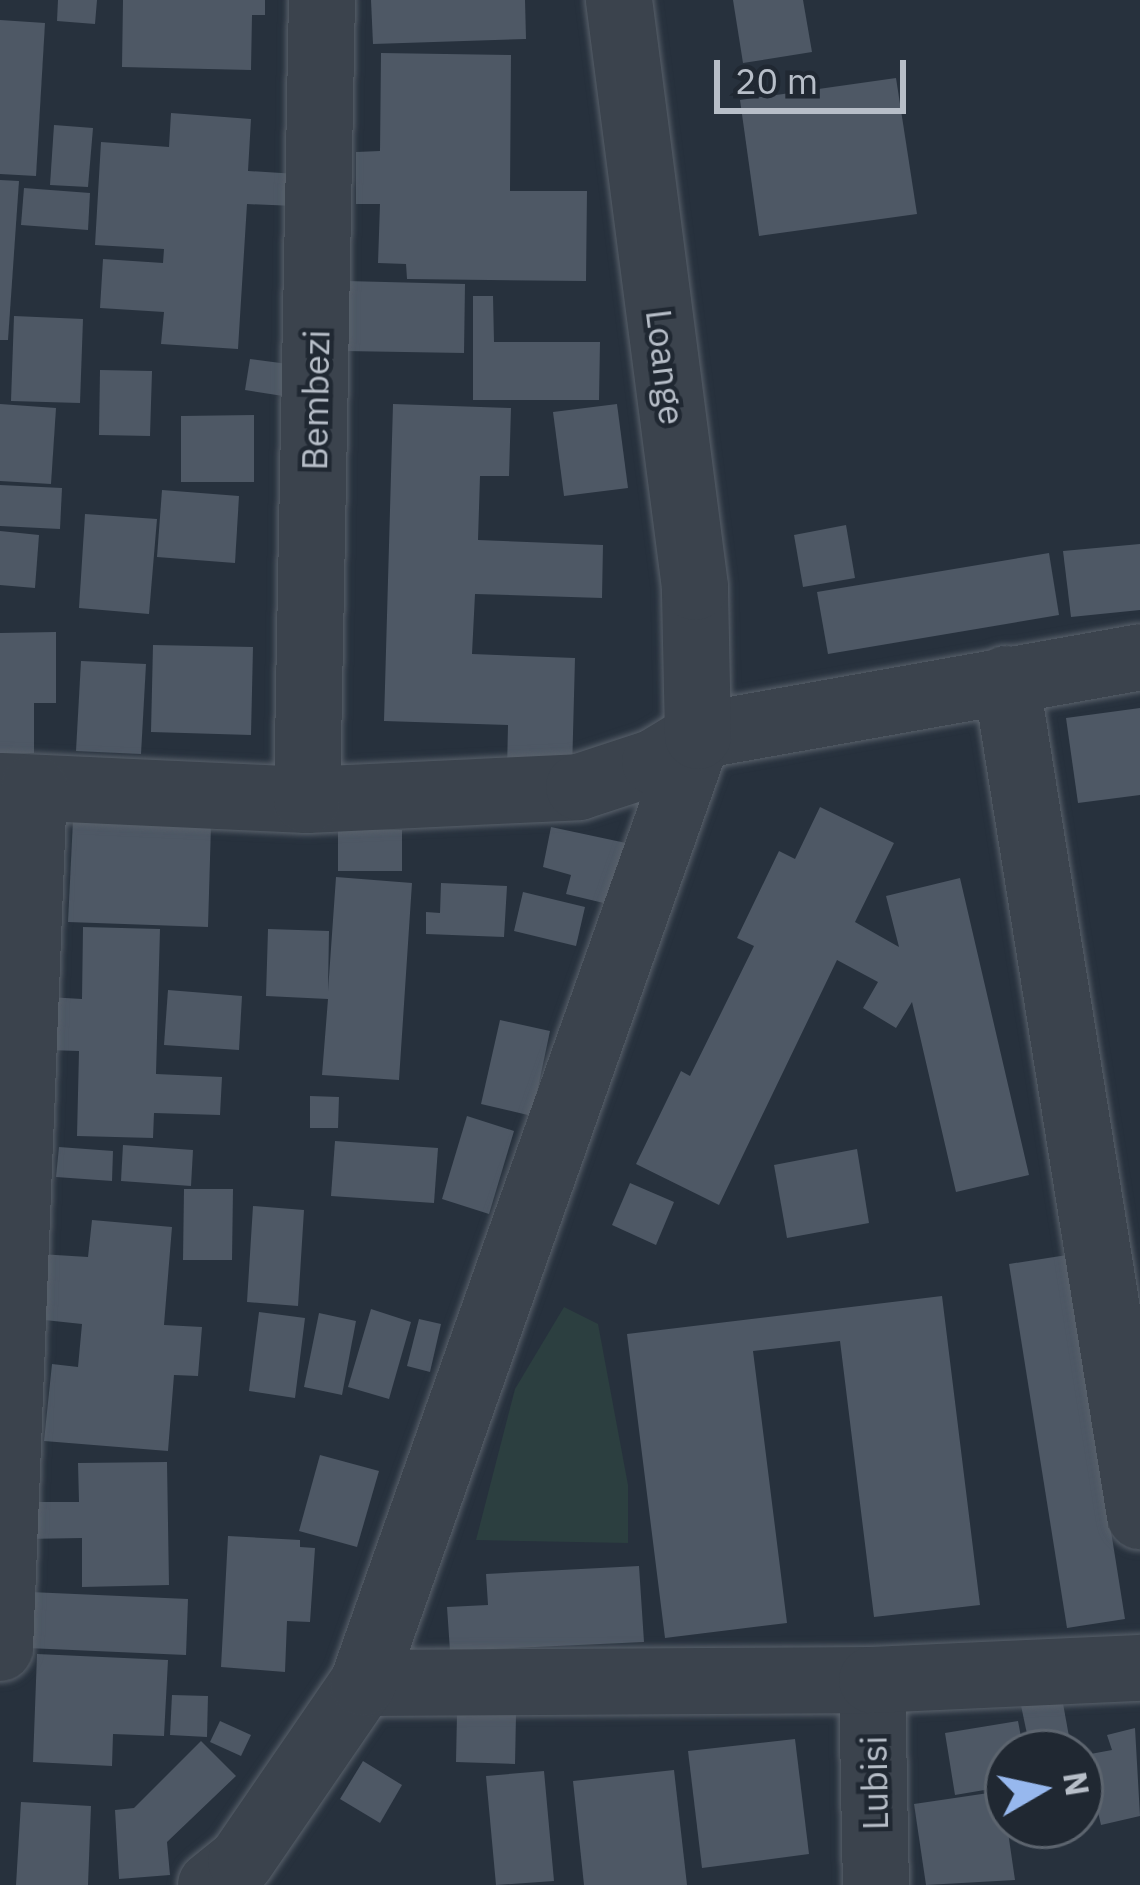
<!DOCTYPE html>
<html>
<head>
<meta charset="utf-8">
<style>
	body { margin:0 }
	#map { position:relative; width:1140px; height:1885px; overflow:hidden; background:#27313d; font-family:"IBM Plex Sans",sans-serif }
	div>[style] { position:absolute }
	.green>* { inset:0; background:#2c3f40 }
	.building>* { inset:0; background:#4e5865 }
	.roads { filter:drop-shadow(0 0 3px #59616b) drop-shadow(0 0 3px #59616b) }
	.minor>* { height:66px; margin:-33px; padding:0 33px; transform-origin:33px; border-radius:33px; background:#3b434d }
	span { translate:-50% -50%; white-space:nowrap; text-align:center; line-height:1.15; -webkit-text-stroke:9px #202832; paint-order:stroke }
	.street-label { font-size:36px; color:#b7bec8 }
	.north { position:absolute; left:984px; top:1729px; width:120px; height:120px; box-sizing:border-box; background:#202832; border:3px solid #5c646e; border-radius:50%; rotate:81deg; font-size:33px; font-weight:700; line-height:48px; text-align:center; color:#b7bec8 }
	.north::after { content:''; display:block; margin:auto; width:42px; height:54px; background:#97b8ee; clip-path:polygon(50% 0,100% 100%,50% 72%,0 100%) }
	.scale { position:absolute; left:714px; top:60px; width:192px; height:54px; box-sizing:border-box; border:6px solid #b7bec8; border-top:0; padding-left:15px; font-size:36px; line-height:42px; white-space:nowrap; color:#b7bec8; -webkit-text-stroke:9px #202832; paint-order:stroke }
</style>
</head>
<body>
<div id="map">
	<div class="green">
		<i style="clip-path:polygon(564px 1307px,598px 1324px,628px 1485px,628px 1543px,476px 1540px,515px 1389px)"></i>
	</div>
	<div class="building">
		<i style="clip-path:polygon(58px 0,97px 0,95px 24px,57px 21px)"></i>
		<i style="clip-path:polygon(123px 0,265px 0,265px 15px,252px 15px,251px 70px,122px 67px)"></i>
		<i style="clip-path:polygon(371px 0,525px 0,526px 39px,373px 44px)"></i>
		<i style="clip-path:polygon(733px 0,803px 0,812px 52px,743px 63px)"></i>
		<i style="clip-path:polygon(0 20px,45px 23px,36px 176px,0 174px)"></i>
		<i style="clip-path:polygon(381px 53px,511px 55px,510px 191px,587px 191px,586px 281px,407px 279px,406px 264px,378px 263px,380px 204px,356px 204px,356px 152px,380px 151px)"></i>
		<i style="clip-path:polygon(896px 78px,917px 214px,759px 236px,740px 100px)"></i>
		<i style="clip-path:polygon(171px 113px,251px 119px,248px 171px,297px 174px,295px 206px,247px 204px,238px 349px,161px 344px,164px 312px,100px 308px,103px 259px,163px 263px,164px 249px,95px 245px,101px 142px,169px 147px)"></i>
		<i style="clip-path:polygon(54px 125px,93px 128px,88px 187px,50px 185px)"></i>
		<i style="clip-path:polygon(0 180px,19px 181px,8px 340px,0 340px)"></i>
		<i style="clip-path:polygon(24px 188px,90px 193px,88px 230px,21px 225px)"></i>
		<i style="clip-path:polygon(346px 281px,465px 284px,464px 353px,344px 351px)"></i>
		<i style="clip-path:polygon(473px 296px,493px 296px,494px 342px,600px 342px,599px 400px,473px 400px)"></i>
		<i style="clip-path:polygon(14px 316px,83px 319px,80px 403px,11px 401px)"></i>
		<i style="clip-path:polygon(250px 359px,288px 364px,283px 396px,245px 390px)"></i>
		<i style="clip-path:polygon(100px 370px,152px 371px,150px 436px,99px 435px)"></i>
		<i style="clip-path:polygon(0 404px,56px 408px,51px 484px,0 481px)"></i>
		<i style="clip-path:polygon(393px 404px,511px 408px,509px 476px,480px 476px,478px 540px,603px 545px,602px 598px,475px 594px,472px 654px,575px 658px,572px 772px,507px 770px,508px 725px,384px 721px)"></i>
		<i style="clip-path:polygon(617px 404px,628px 488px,564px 496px,553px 412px)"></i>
		<i style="clip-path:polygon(254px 415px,254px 482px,181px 482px,181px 416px)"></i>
		<i style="clip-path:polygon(0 485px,62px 488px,60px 529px,0 526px)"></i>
		<i style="clip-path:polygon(162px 490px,239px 496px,235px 563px,157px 557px)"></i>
		<i style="clip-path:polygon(85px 514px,157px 519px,149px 614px,79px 608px)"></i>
		<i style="clip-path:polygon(846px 525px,855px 578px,803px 587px,794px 535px)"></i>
		<i style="clip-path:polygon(0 531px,39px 535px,35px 588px,0 585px)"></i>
		<i style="clip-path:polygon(1140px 544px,1140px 610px,1071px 617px,1063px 551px)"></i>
		<i style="clip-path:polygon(1049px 553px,1059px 615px,828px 654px,817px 592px)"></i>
		<i style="clip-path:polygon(56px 632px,56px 703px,34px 703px,34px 753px,0 753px,0 633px)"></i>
		<i style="clip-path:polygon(153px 645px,253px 647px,251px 735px,151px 732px)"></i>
		<i style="clip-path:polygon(81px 661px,146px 664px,141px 754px,76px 751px)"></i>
		<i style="clip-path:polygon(1140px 708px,1140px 795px,1078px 803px,1066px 718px)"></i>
		<i style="clip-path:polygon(820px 807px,894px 843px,855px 922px,899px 947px,886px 896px,960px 878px,1029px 1175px,956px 1192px,912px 1002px,896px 1028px,863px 1008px,878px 982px,837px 960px,719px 1205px,636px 1164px,681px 1071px,690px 1076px,754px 946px,737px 938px,779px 851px,795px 859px)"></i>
		<i style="clip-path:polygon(73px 820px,211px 825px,208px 927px,68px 922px)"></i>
		<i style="clip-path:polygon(551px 827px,626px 843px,612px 905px,566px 894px,571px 875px,543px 867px)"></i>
		<i style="clip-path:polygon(338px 830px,402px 830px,402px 871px,338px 871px)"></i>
		<i style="clip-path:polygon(336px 877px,412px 883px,399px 1080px,322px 1075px,328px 999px,266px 996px,268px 929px,329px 931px,328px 991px)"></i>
		<i style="clip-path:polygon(441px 883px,507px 886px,504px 937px,426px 934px,426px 912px,440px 913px)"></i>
		<i style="clip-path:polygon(523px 892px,585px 907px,576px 946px,514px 931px)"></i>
		<i style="clip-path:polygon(83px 927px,160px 929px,156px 1074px,222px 1077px,220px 1115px,154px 1113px,153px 1138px,77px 1136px,79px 1051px,47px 1050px,48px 997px,82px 999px)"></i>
		<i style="clip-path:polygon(168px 990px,242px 996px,239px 1050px,164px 1045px)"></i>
		<i style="clip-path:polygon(500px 1020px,550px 1031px,532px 1116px,481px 1104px)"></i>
		<i style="clip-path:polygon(310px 1096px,339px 1097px,338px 1128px,310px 1128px)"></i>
		<i style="clip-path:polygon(467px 1116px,514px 1131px,489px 1214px,442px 1199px)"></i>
		<i style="clip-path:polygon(335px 1141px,438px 1148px,434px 1203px,331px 1196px)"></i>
		<i style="clip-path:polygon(123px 1145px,193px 1150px,191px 1186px,121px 1181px)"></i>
		<i style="clip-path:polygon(59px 1147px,113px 1151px,112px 1181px,56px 1177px)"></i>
		<i style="clip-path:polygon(857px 1149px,869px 1223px,787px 1238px,774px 1165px)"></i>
		<i style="clip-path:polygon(630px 1183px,674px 1202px,656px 1245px,612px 1225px)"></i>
		<i style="clip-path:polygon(184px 1189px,233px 1189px,232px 1260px,183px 1260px)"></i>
		<i style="clip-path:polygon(253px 1206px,304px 1210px,298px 1306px,247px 1302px)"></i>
		<i style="clip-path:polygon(92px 1220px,172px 1227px,164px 1325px,202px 1327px,198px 1376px,174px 1375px,168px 1451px,44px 1441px,52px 1364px,78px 1367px,82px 1324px,35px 1319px,40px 1254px,88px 1257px)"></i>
		<i style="clip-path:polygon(1067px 1255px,1125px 1619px,1067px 1628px,1009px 1264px)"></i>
		<i style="clip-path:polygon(942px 1296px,980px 1605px,874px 1617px,840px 1341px,753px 1351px,787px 1623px,665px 1638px,627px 1334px)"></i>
		<i style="clip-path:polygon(371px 1309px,411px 1322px,389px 1399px,348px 1387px)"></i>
		<i style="clip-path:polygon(259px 1312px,305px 1318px,295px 1398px,249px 1391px)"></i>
		<i style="clip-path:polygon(319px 1313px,356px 1321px,342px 1395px,304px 1387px)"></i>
		<i style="clip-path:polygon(419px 1319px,441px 1324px,430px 1372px,407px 1366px)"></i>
		<i style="clip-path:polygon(320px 1455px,379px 1471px,357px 1547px,299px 1531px)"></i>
		<i style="clip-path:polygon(167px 1462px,169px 1585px,82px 1587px,82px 1538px,25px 1539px,25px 1502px,79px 1502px,78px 1463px)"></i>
		<i style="clip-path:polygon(228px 1536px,300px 1540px,300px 1547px,315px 1548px,310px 1622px,287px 1621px,285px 1672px,221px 1667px)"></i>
		<i style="clip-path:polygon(639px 1566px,644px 1642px,450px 1651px,447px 1607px,488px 1605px,486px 1574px)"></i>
		<i style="clip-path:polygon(30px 1592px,188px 1599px,186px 1655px,27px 1648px)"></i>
		<i style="clip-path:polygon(37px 1654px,168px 1660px,164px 1736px,113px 1734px,112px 1766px,33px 1762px)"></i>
		<i style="clip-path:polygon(1060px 1687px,1072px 1753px,1031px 1753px,1019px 1696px)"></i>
		<i style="clip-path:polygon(172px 1695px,208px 1696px,207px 1737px,170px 1735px)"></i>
		<i style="clip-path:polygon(457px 1714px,516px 1715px,515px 1764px,456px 1762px)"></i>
		<i style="clip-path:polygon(220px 1721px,251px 1735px,241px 1756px,210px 1742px)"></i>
		<i style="clip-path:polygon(1018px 1721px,1024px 1753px,1008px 1753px,1008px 1786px,955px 1795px,945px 1733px)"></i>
		<i style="clip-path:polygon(1135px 1728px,1140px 1816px,1101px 1825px,1085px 1755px,1112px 1750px,1107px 1735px)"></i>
		<i style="clip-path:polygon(795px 1739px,809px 1854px,702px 1868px,688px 1751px)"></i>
		<i style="clip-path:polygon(201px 1741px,236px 1776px,167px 1842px,170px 1875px,119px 1879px,115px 1810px,134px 1808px)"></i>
		<i style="clip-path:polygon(363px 1761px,402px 1785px,380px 1823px,340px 1799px)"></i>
		<i style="clip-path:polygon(674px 1770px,687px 1885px,584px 1885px,573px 1781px)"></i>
		<i style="clip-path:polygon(544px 1771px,554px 1881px,496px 1885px,486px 1776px)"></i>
		<i style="clip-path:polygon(1002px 1791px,1015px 1880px,926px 1885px,914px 1804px)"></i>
		<i style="clip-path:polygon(21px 1802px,91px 1806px,88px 1885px,16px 1885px)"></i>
		<i style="clip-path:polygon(1080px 1806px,1087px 1829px,1047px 1837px,1045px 1825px,1080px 1825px)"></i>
	</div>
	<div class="roads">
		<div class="minor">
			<i style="left:1006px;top:679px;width:848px;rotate:80.9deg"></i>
			<i style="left:0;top:786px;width:307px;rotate:2.6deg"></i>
			<i style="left:307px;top:800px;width:272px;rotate:-2.7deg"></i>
			<i style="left:579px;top:787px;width:80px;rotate:-18.2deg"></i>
			<i style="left:655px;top:762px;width:50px;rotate:-31.2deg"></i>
			<i style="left:698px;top:736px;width:449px;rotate:-10.1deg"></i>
			<i style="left:307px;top:800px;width:800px;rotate:-88.93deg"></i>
			<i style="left:0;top:1648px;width:861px;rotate:-87.74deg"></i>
			<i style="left:872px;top:1680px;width:205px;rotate:88.9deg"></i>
			<i style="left:363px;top:1683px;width:509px;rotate:-0.34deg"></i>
			<i style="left:872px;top:1680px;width:268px;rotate:-2.6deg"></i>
			<i style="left:211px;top:1885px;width:38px;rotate:-39deg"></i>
			<i style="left:241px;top:1861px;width:216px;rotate:-55.6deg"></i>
			<i style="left:363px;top:1683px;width:1005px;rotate:-70.52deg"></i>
			<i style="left:698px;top:736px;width:149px;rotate:-91.2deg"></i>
			<i style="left:695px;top:587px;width:592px;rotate:-97.38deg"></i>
		</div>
	</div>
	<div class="street-label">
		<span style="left:666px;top:367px;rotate:83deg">Loange</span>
		<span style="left:315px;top:400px;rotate:-89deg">Bembezi</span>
		<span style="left:874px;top:1783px;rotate:-91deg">Lubisi</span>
	</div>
	<div class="north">N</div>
	<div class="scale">20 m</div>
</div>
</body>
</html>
